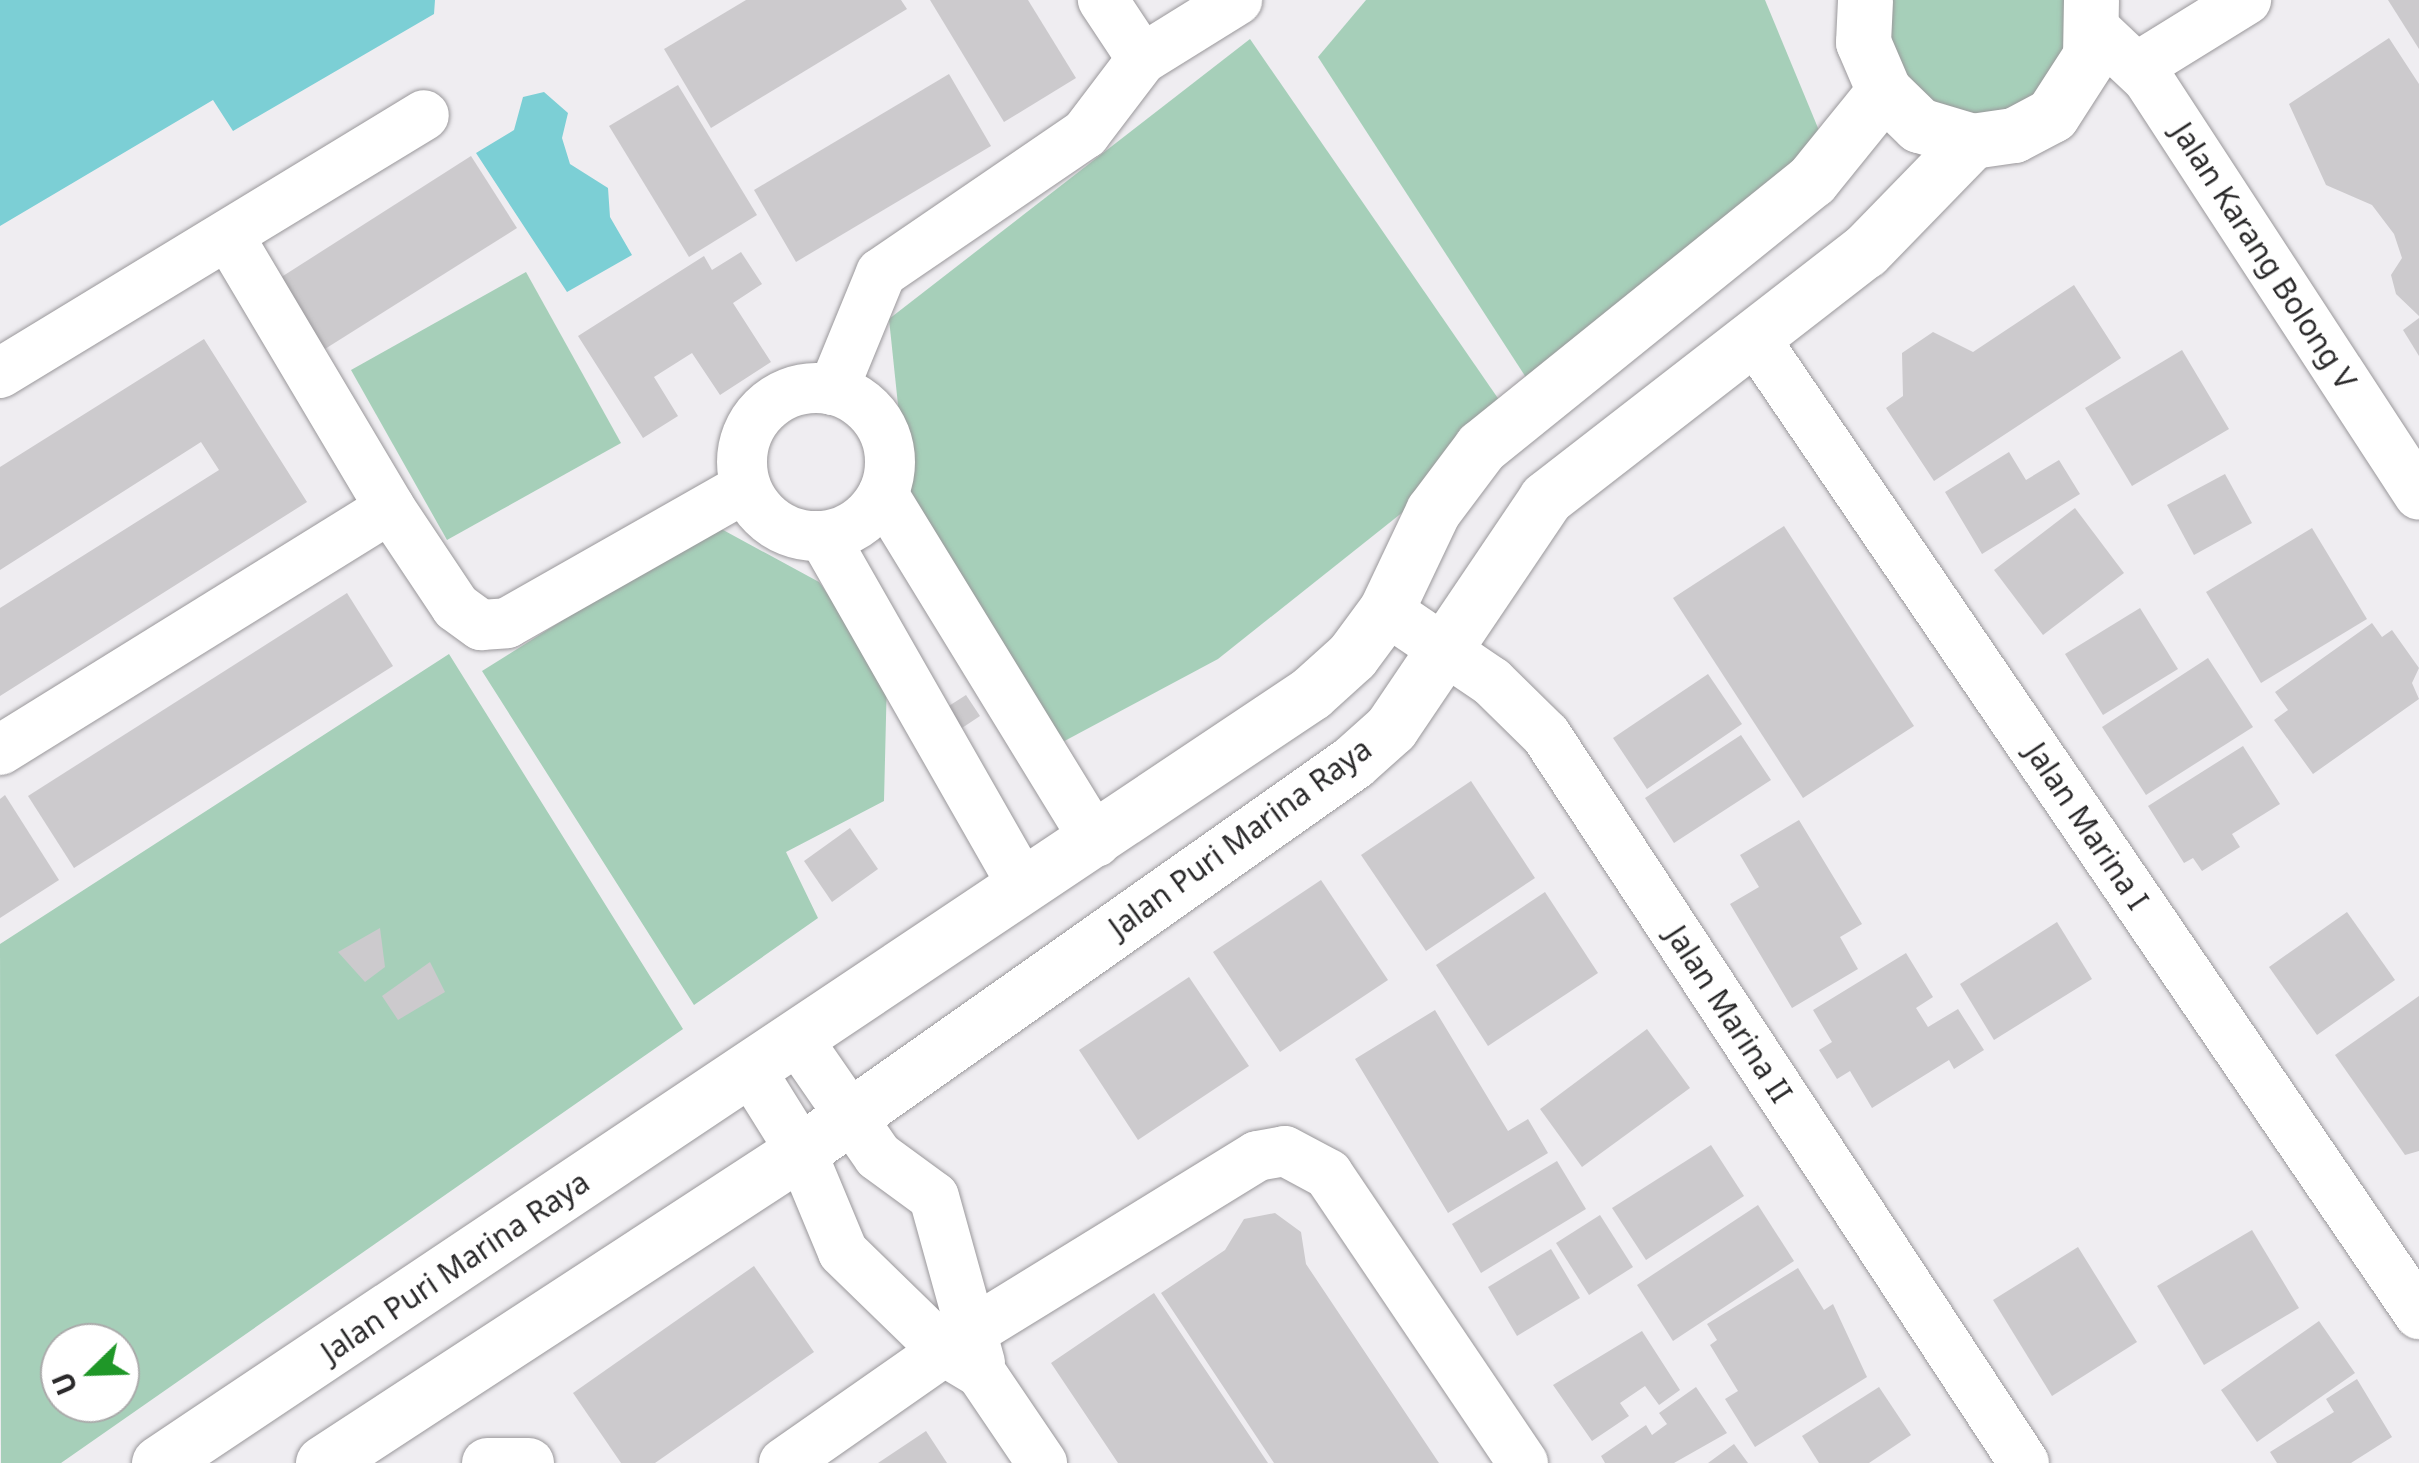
<!DOCTYPE html>
<html>
<head>
<meta charset="utf-8">
<style>
	body { margin:0 }
	#map { position:relative; width:2419px; height:1463px; overflow:hidden; background:#efedf1; font-family:"Noto Sans",sans-serif }
	div>[style] { position:absolute }
	.green>* { inset:0; background:#a6cfb9 }
	.water>* { inset:0; background:#7ccfd5 }
	.building>* { inset:0; background:#cccacd }
	.roads { filter:drop-shadow(0 0 2px #9a989b) drop-shadow(0 0 2px #9a989b) }
	.minor>* { height:50px; margin:-25px; padding:0 25px; transform-origin:25px; border-radius:25px; background:#fff }
	.minor>.ring { margin:-25px; padding:0; box-sizing:content-box; background:none; border:50px solid #fff; border-radius:50% }
	.tertiary>* { height:55px; margin:-27.5px; padding:0 27.5px; transform-origin:27.5px; border-radius:27.5px; background:#fff }
	span { translate:-50% -50%; white-space:nowrap; text-align:center; line-height:1.15; -webkit-text-stroke:8px #fff; paint-order:stroke }
	.street-label { font-size:30px; color:#2b2a2b }
	.north { position:absolute; left:40px; top:1323px; width:100px; height:100px; box-sizing:border-box; background:#fff; border:2px solid #aaa; border-radius:50%; rotate:247deg; font-size:28px; font-weight:700; line-height:40px; text-align:center; color:#2b2a2b }
	.north::after { content:''; display:block; margin:auto; width:35px; height:45px; background:#1f9728; clip-path:polygon(50% 0,100% 100%,50% 72%,0 100%) }
</style>
</head>
<body>
<div id="map">
	<div class="green">
		<i style="clip-path:polygon(1366px 0,1765px 0,1830px 157px,1540px 399px,1318px 57px)"></i>
		<i style="clip-path:polygon(1888px 0,2071px 0,2061px 74px,2003px 117px,1931px 107px,1903px 82px,1887px 48px)"></i>
		<i style="clip-path:polygon(1250px 39px,1515px 423px,1218px 659px,1057px 745px,909px 510px,889px 319px)"></i>
		<i style="clip-path:polygon(526px 272px,621px 443px,447px 540px,351px 370px)"></i>
		<i style="clip-path:polygon(714px 525px,819px 582px,887px 677px,884px 801px,786px 852px,818px 918px,694px 1005px,482px 671px)"></i>
		<i style="clip-path:polygon(evenodd,449px 654px,683px 1029px,61px 1463px,1px 1463px,0 944px,449px 654px,60px 1343px,120px 1343px,120px 1403px,60px 1403px,60px 1343px)"></i>
	</div>
	<div class="water">
		<i style="clip-path:polygon(0 0,435px 0,434px 14px,233px 131px,213px 100px,0 226px)"></i>
		<i style="clip-path:polygon(544px 92px,568px 113px,562px 138px,570px 164px,608px 188px,610px 217px,632px 255px,567px 292px,476px 153px,514px 130px,523px 97px)"></i>
	</div>
	<div class="building">
		<i style="clip-path:polygon(746px 0,901px 0,907px 9px,711px 128px,664px 49px)"></i>
		<i style="clip-path:polygon(930px 0,1028px 0,1076px 78px,1004px 122px)"></i>
		<i style="clip-path:polygon(2388px 0,2419px 0,2419px 49px)"></i>
		<i style="clip-path:polygon(2389px 38px,2419px 84px,2419px 316px,2396px 294px,2391px 275px,2402px 258px,2394px 234px,2372px 205px,2326px 185px,2289px 104px)"></i>
		<i style="clip-path:polygon(949px 74px,991px 146px,796px 262px,754px 190px)"></i>
		<i style="clip-path:polygon(678px 85px,757px 215px,689px 257px,609px 126px)"></i>
		<i style="clip-path:polygon(471px 156px,517px 228px,317px 354px,272px 283px)"></i>
		<i style="clip-path:polygon(741px 252px,762px 284px,733px 303px,771px 362px,720px 395px,692px 353px,654px 377px,678px 416px,643px 438px,578px 336px,704px 256px,712px 270px)"></i>
		<i style="clip-path:polygon(2074px 285px,2121px 358px,1934px 481px,1886px 408px,1903px 396px,1902px 353px,1933px 332px,1973px 352px)"></i>
		<i style="clip-path:polygon(2419px 318px,2419px 356px,2403px 330px)"></i>
		<i style="clip-path:polygon(204px 339px,307px 502px,0 696px,0 608px,219px 470px,201px 442px,0 570px,0 467px)"></i>
		<i style="clip-path:polygon(2182px 350px,2229px 429px,2132px 486px,2085px 408px)"></i>
		<i style="clip-path:polygon(2009px 452px,2026px 480px,2059px 460px,2080px 494px,1982px 554px,1945px 492px)"></i>
		<i style="clip-path:polygon(2225px 474px,2252px 523px,2194px 555px,2167px 505px)"></i>
		<i style="clip-path:polygon(2075px 508px,2124px 573px,2043px 635px,1994px 570px)"></i>
		<i style="clip-path:polygon(1784px 526px,1914px 726px,1803px 798px,1673px 598px)"></i>
		<i style="clip-path:polygon(2312px 528px,2367px 619px,2261px 683px,2206px 592px)"></i>
		<i style="clip-path:polygon(347px 593px,393px 666px,74px 868px,28px 796px)"></i>
		<i style="clip-path:polygon(2140px 608px,2178px 669px,2103px 715px,2065px 654px)"></i>
		<i style="clip-path:polygon(2372px 623px,2382px 637px,2392px 630px,2419px 668px,2412px 683px,2419px 699px,2313px 774px,2274px 720px,2288px 710px,2275px 692px)"></i>
		<i style="clip-path:polygon(2208px 658px,2253px 727px,2146px 795px,2102px 727px)"></i>
		<i style="clip-path:polygon(1708px 674px,1742px 724px,1647px 789px,1613px 738px)"></i>
		<i style="clip-path:polygon(966px 695px,980px 716px,956px 732px,941px 711px)"></i>
		<i style="clip-path:polygon(1741px 735px,1771px 780px,1674px 843px,1645px 798px)"></i>
		<i style="clip-path:polygon(2243px 746px,2280px 804px,2232px 834px,2240px 847px,2202px 871px,2193px 858px,2184px 863px,2148px 806px)"></i>
		<i style="clip-path:polygon(1471px 781px,1535px 878px,1426px 951px,1361px 855px)"></i>
		<i style="clip-path:polygon(5px 795px,59px 880px,0 918px,0 799px)"></i>
		<i style="clip-path:polygon(1799px 820px,1862px 924px,1840px 937px,1858px 969px,1792px 1008px,1730px 904px,1759px 887px,1740px 855px)"></i>
		<i style="clip-path:polygon(850px 828px,878px 869px,832px 902px,804px 861px)"></i>
		<i style="clip-path:polygon(1321px 880px,1388px 980px,1280px 1052px,1213px 952px)"></i>
		<i style="clip-path:polygon(1545px 892px,1598px 973px,1488px 1046px,1436px 965px)"></i>
		<i style="clip-path:polygon(2347px 912px,2395px 980px,2317px 1035px,2269px 967px)"></i>
		<i style="clip-path:polygon(2057px 922px,2092px 979px,1994px 1040px,1960px 984px)"></i>
		<i style="clip-path:polygon(380px 928px,385px 967px,365px 982px,338px 952px)"></i>
		<i style="clip-path:polygon(1906px 953px,1933px 997px,1916px 1008px,1928px 1027px,1958px 1009px,1984px 1050px,1954px 1069px,1949px 1060px,1872px 1108px,1850px 1071px,1837px 1079px,1819px 1050px,1832px 1042px,1813px 1010px)"></i>
		<i style="clip-path:polygon(430px 962px,445px 992px,398px 1020px,382px 996px)"></i>
		<i style="clip-path:polygon(1189px 977px,1249px 1066px,1138px 1140px,1079px 1050px)"></i>
		<i style="clip-path:polygon(2419px 996px,2419px 1151px,2405px 1155px,2335px 1055px)"></i>
		<i style="clip-path:polygon(1435px 1010px,1508px 1131px,1528px 1119px,1548px 1153px,1448px 1213px,1355px 1059px)"></i>
		<i style="clip-path:polygon(1647px 1029px,1690px 1088px,1582px 1167px,1540px 1109px)"></i>
		<i style="clip-path:polygon(1711px 1145px,1744px 1196px,1646px 1260px,1612px 1208px)"></i>
		<i style="clip-path:polygon(1557px 1161px,1586px 1209px,1481px 1273px,1452px 1224px)"></i>
		<i style="clip-path:polygon(1758px 1205px,1794px 1261px,1673px 1341px,1637px 1285px)"></i>
		<i style="clip-path:polygon(1275px 1213px,1301px 1232px,1306px 1264px,1439px 1463px,1274px 1463px,1161px 1293px,1225px 1250px,1244px 1219px)"></i>
		<i style="clip-path:polygon(1600px 1215px,1633px 1267px,1589px 1295px,1556px 1243px)"></i>
		<i style="clip-path:polygon(2252px 1230px,2299px 1308px,2204px 1365px,2157px 1286px)"></i>
		<i style="clip-path:polygon(2078px 1247px,2137px 1342px,2052px 1396px,1993px 1300px)"></i>
		<i style="clip-path:polygon(1551px 1249px,1580px 1298px,1517px 1336px,1488px 1287px)"></i>
		<i style="clip-path:polygon(754px 1266px,814px 1352px,655px 1463px,621px 1463px,573px 1393px)"></i>
		<i style="clip-path:polygon(1798px 1268px,1824px 1310px,1833px 1304px,1867px 1377px,1755px 1447px,1725px 1399px,1738px 1391px,1710px 1345px,1717px 1340px,1707px 1324px)"></i>
		<i style="clip-path:polygon(1154px 1293px,1192px 1350px,1268px 1463px,1118px 1463px,1051px 1363px)"></i>
		<i style="clip-path:polygon(2319px 1321px,2355px 1373px,2257px 1442px,2221px 1390px)"></i>
		<i style="clip-path:polygon(1642px 1331px,1680px 1390px,1659px 1405px,1645px 1386px,1620px 1403px,1629px 1416px,1592px 1441px,1553px 1385px)"></i>
		<i style="clip-path:polygon(2357px 1379px,2392px 1437px,2351px 1463px,2277px 1463px,2270px 1452px,2334px 1412px,2326px 1399px)"></i>
		<i style="clip-path:polygon(1696px 1387px,1727px 1433px,1674px 1463px,1605px 1463px,1601px 1456px,1646px 1425px,1652px 1435px,1667px 1424px,1659px 1413px)"></i>
		<i style="clip-path:polygon(1879px 1387px,1911px 1435px,1869px 1463px,1819px 1463px,1802px 1436px)"></i>
		<i style="clip-path:polygon(926px 1431px,947px 1463px,878px 1463px)"></i>
		<i style="clip-path:polygon(1734px 1444px,1748px 1463px,1708px 1463px)"></i>
	</div>
	<div class="roads">
		<div class="minor">
			<i style="left:2096px;top:30px;width:71px;rotate:43.3deg"></i>
			<i style="left:2148px;top:79px;width:496px;rotate:56.9deg"></i>
			<i style="left:1142px;top:59px;width:112px;rotate:-31.8deg"></i>
			<i style="left:2139px;top:66px;width:126px;rotate:-31.7deg"></i>
			<i style="left:228px;top:235px;width:317px;rotate:59.3deg"></i>
			<i style="left:390px;top:508px;width:119px;rotate:56.3deg"></i>
			<i style="left:456px;top:607px;width:31px;rotate:36deg"></i>
			<i style="left:481px;top:625px;width:26px;rotate:-4deg"></i>
			<i style="left:507px;top:623px;width:274px;rotate:-29.6deg"></i>
			<i style="left:1755px;top:339px;width:1180px;rotate:55.74deg"></i>
			<i style="left:0;top:373px;width:496px;rotate:-31.3deg"></i>
			<i class="ring" style="left:742px;top:388px;width:98px;height:98px"></i>
			<i style="left:833px;top:390px;width:126px;rotate:-67.7deg"></i>
			<i style="left:881px;top:273px;width:247px;rotate:-34.3deg"></i>
			<i style="left:1085px;top:134px;width:94px;rotate:-52.8deg"></i>
			<i style="left:1142px;top:59px;width:71px;rotate:-123.5deg"></i>
			<i style="left:883px;top:494px;width:408px;rotate:58.5deg"></i>
			<i style="left:824px;top:537px;width:403px;rotate:60.3deg"></i>
			<i style="left:1386px;top:610px;width:128px;rotate:34.2deg"></i>
			<i style="left:1492px;top:682px;width:76px;rotate:44.5deg"></i>
			<i style="left:1546px;top:735px;width:871px;rotate:56.71deg"></i>
			<i style="left:0;top:750px;width:459px;rotate:-31.8deg"></i>
			<i style="left:797px;top:1039px;width:142px;rotate:55.3deg"></i>
			<i style="left:878px;top:1156px;width:69px;rotate:36.2deg"></i>
			<i style="left:934px;top:1197px;width:172px;rotate:74.5deg"></i>
			<i style="left:751px;top:1071px;width:94px;rotate:58deg"></i>
			<i style="left:801px;top:1151px;width:109px;rotate:67.4deg"></i>
			<i style="left:843px;top:1252px;width:144px;rotate:44.2deg"></i>
			<i style="left:946px;top:1352px;width:41px;rotate:31deg"></i>
			<i style="left:981px;top:1373px;width:109px;rotate:55.9deg"></i>
			<i style="left:487px;top:1463px;width:42px"></i>
			<i style="left:784px;top:1463px;width:234px;rotate:-34.9deg"></i>
			<i style="left:976px;top:1329px;width:330px;rotate:-31.6deg"></i>
			<i style="left:1257px;top:1156px;width:28px;rotate:-10deg"></i>
			<i style="left:1285px;top:1151px;width:49px;rotate:28.1deg"></i>
			<i style="left:1328px;top:1174px;width:349px;rotate:56deg"></i>
		</div>
		<div class="tertiary">
			<i style="left:1865px;top:0;width:42px;rotate:92.7deg"></i>
			<i style="left:1863px;top:42px;width:53px;rotate:66.8deg"></i>
			<i style="left:1884px;top:91px;width:49px;rotate:44.2deg"></i>
			<i style="left:1919px;top:125px;width:55px;rotate:16.8deg"></i>
			<i style="left:1972px;top:141px;width:42px;rotate:-8.1deg"></i>
			<i style="left:2014px;top:135px;width:43px;rotate:-27.8deg"></i>
			<i style="left:2052px;top:115px;width:70px;rotate:-57.2deg"></i>
			<i style="left:2090px;top:56px;width:56px;rotate:-89deg"></i>
			<i style="left:159px;top:1463px;width:1386px;rotate:-33.76deg"></i>
			<i style="left:1311px;top:693px;width:55px;rotate:-42.1deg"></i>
			<i style="left:1352px;top:656px;width:57px;rotate:-53.5deg"></i>
			<i style="left:1386px;top:610px;width:110px;rotate:-64.6deg"></i>
			<i style="left:1433px;top:511px;width:80px;rotate:-53.1deg"></i>
			<i style="left:1481px;top:447px;width:425px;rotate:-38.9deg"></i>
			<i style="left:1812px;top:180px;width:114px;rotate:-51deg"></i>
			<i style="left:323px;top:1463px;width:571px;rotate:-33.13deg"></i>
			<i style="left:801px;top:1151px;width:675px;rotate:-35.17deg"></i>
			<i style="left:1353px;top:762px;width:51px;rotate:-41.8deg"></i>
			<i style="left:1391px;top:728px;width:277px;rotate:-56deg"></i>
			<i style="left:1546px;top:498px;width:403px;rotate:-37.8deg"></i>
			<i style="left:1865px;top:251px;width:153px;rotate:-45.8deg"></i>
		</div>
	</div>
	<div class="street-label">
		<span style="left:2264px;top:256px;rotate:57deg">Jalan Karang Bolong V</span>
		<span style="left:2087px;top:826px;rotate:56deg">Jalan Marina I</span>
		<span style="left:1240px;top:838px;rotate:-36deg">Jalan Puri Marina Raya</span>
		<span style="left:1729px;top:1014px;rotate:57deg">Jalan Marina II</span>
		<span style="left:455px;top:1267px;rotate:-34deg">Jalan Puri Marina Raya</span>
	</div>
	<div class="north">U</div>
</div>
</body>
</html>
